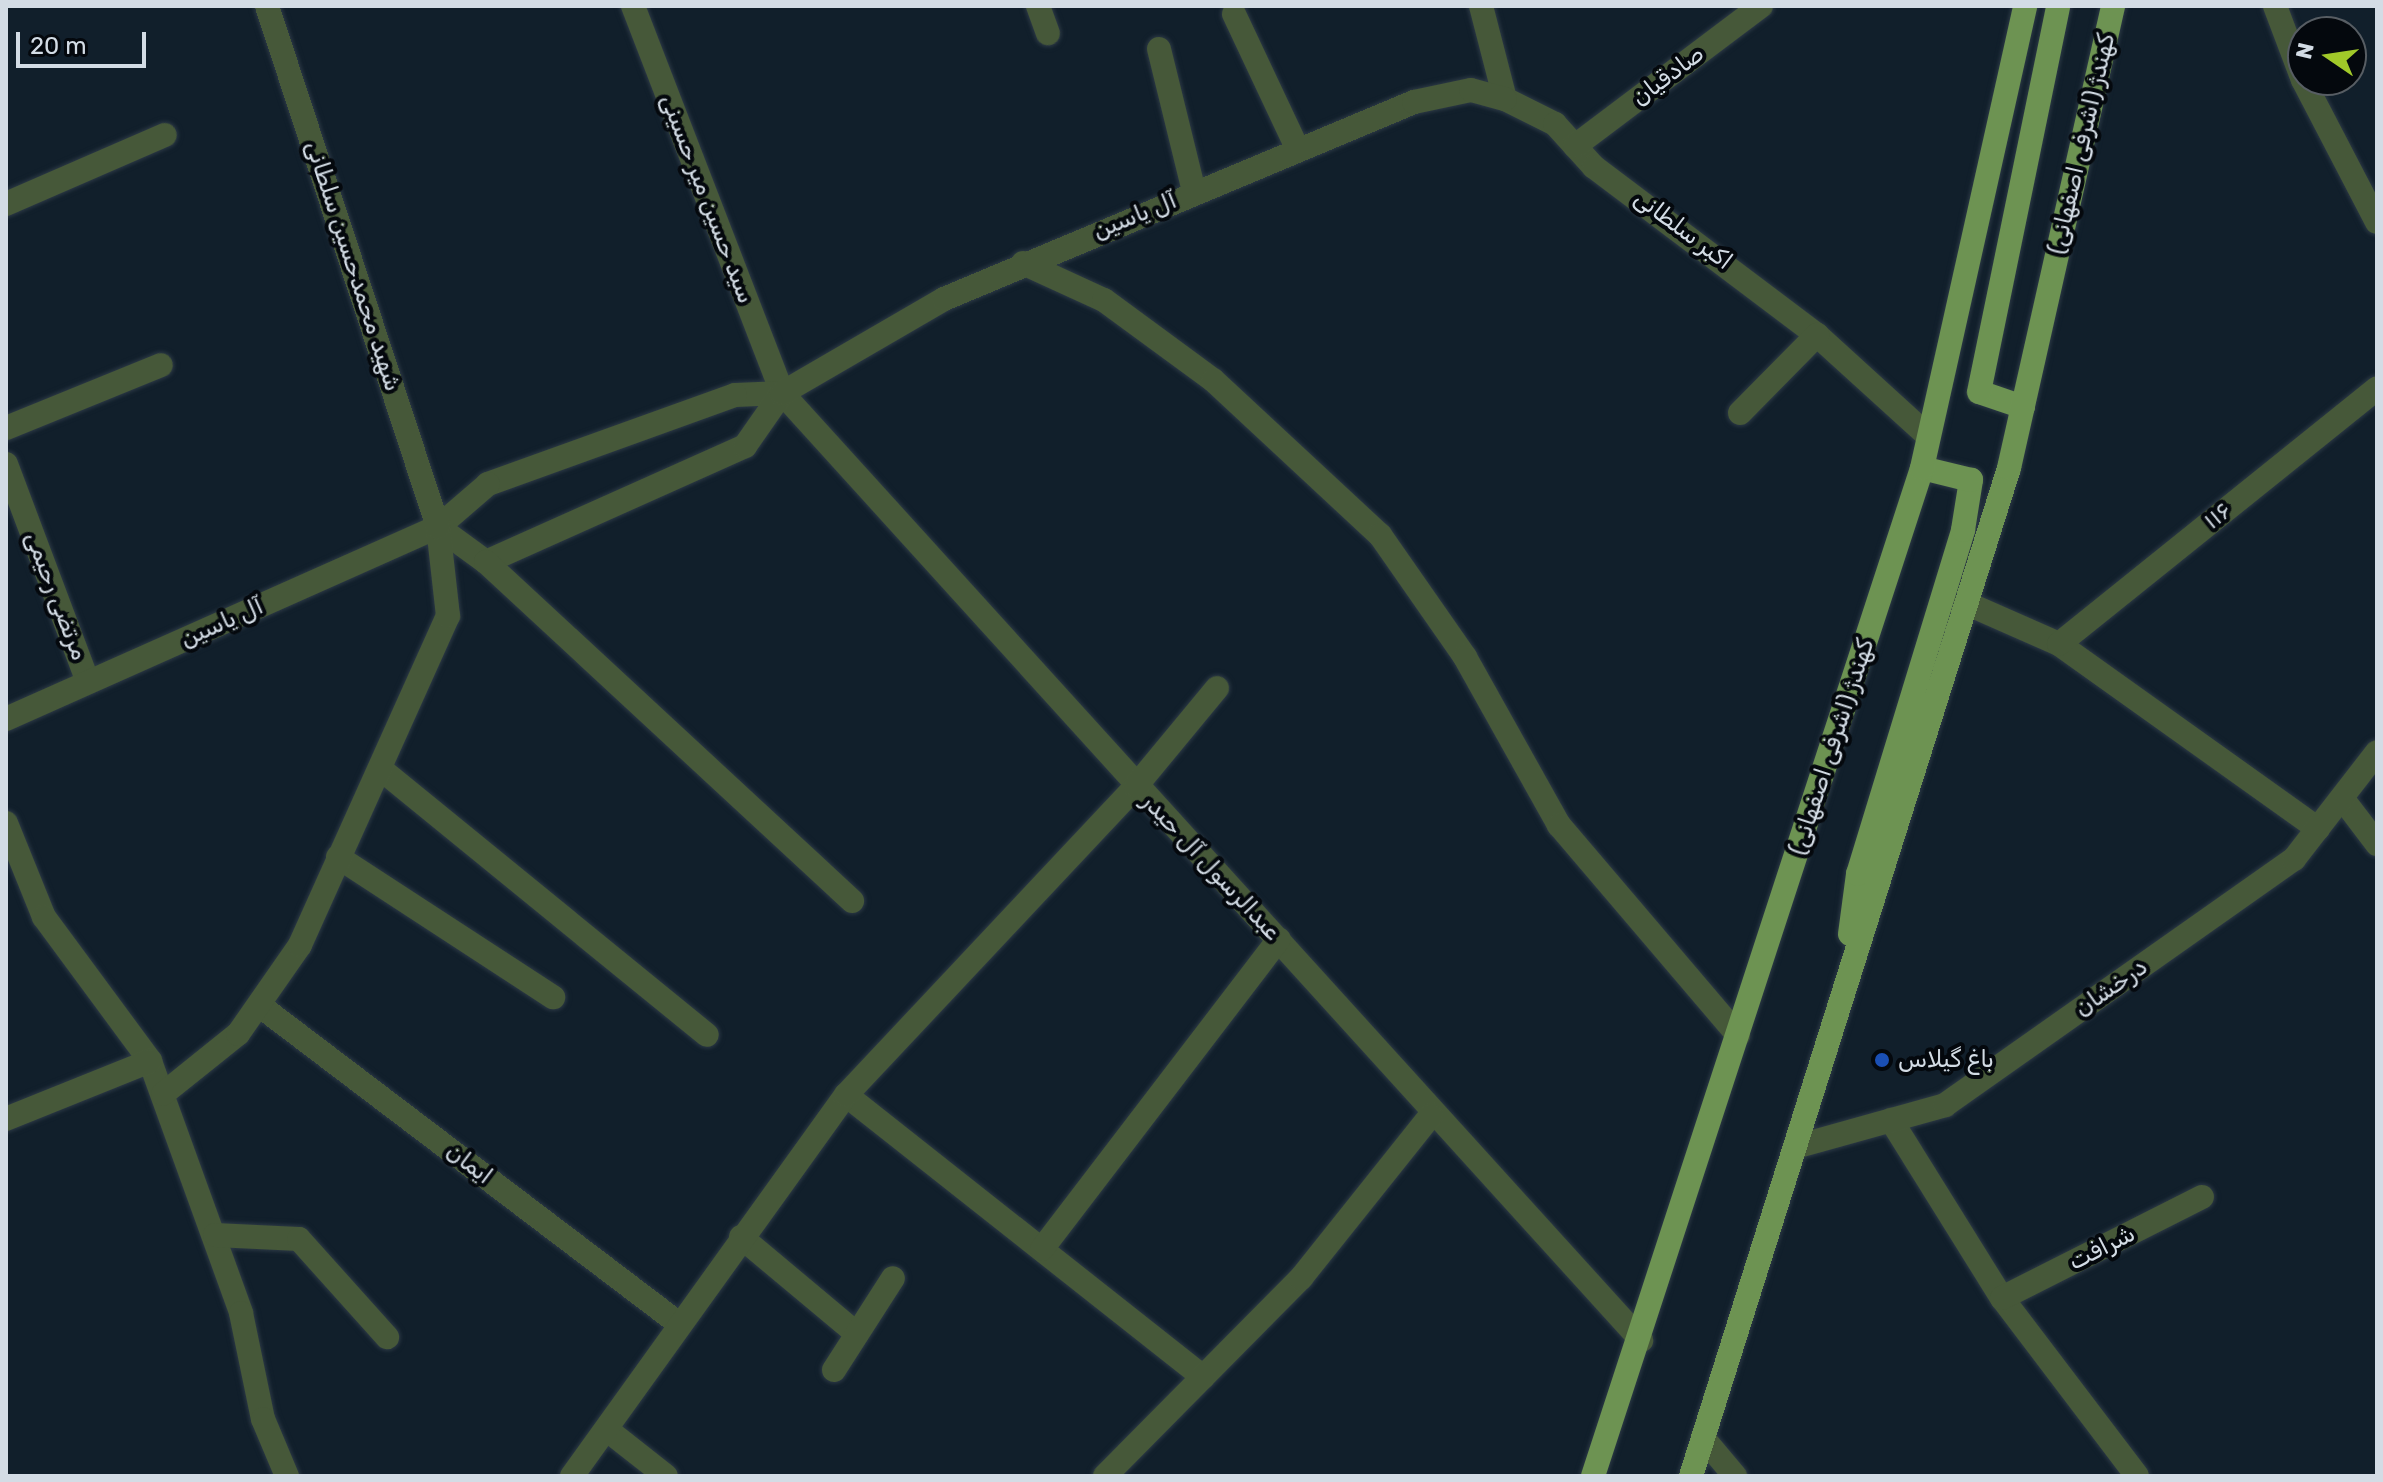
<!DOCTYPE html>
<html>
<head>
<meta charset="utf-8">
<style>
	body { margin:0 }
	#map { position:relative; width:2383px; height:1482px; overflow:hidden; background:#111f2b; font-family:Rubik,Vazirmatn,sans-serif }
	div>[style] { position:absolute }
	.roads { filter:drop-shadow(0 0 2px #2c3945) drop-shadow(0 0 2px #2c3945) }
	.minor>* { height:24px; margin:-12px; padding:0 12px; transform-origin:12px; border-radius:12px; background:#465839 }
	.major>* { height:24px; margin:-12px; padding:0 12px; transform-origin:12px; border-radius:12px; background:#6d9352 }
	.dots>* { width:22px; height:22px; translate:-50% -50%; box-sizing:border-box; border:4px solid #04080d; border-radius:50% }
	span { translate:-50% -50%; white-space:nowrap; text-align:center; line-height:1.15; -webkit-text-stroke:8px #04080d; paint-order:stroke }
	.street-label { font-size:24px; color:#d3dce5 }
	.poi-label { font-size:24px; color:#d3dce5 }
	.left { translate:0 -50%; text-align:left }
	.frame { position:absolute; inset:0; border:8px solid #d3dce5; pointer-events:none }
	.north { position:absolute; left:2287px; top:16px; width:80px; height:80px; box-sizing:border-box; background:#04080d; border:2px solid #575d63; border-radius:50%; rotate:283deg; font-size:22px; font-weight:700; line-height:32px; text-align:center; color:#d3dce5 }
	.north::after { content:''; display:block; margin:auto; width:28px; height:36px; background:#a1c929; clip-path:polygon(50% 0,100% 100%,50% 72%,0 100%) }
	.scale { position:absolute; left:16px; top:32px; width:130px; height:36px; box-sizing:border-box; border:4px solid #d3dce5; border-top:0; padding-left:10px; font-size:24px; line-height:28px; white-space:nowrap; color:#d3dce5; -webkit-text-stroke:6px #04080d; paint-order:stroke }
</style>
</head>
<body>
<div id="map">
	<div class="roads">
		<div class="minor">
			<i style="left:633px;top:6px;width:415px;rotate:68.9deg"></i>
			<i style="left:782px;top:393px;width:1279px;rotate:47.79deg"></i>
			<i style="left:1038px;top:6px;width:29px;rotate:70deg"></i>
			<i style="left:1481px;top:6px;width:96px;rotate:75.5deg"></i>
			<i style="left:1505px;top:99px;width:56px;rotate:26.6deg"></i>
			<i style="left:1555px;top:124px;width:58px;rotate:47.8deg"></i>
			<i style="left:1594px;top:167px;width:279px;rotate:37deg"></i>
			<i style="left:1817px;top:335px;width:150px;rotate:42.3deg"></i>
			<i style="left:2275px;top:6px;width:79px;rotate:69.3deg"></i>
			<i style="left:1234px;top:14px;width:150px;rotate:64.8deg"></i>
			<i style="left:1159px;top:49px;width:146px;rotate:76.2deg"></i>
			<i style="left:2303px;top:80px;width:160px;rotate:62.5deg"></i>
			<i style="left:1575px;top:146px;width:233px;rotate:-37deg"></i>
			<i style="left:6px;top:204px;width:173px;rotate:-23.5deg"></i>
			<i style="left:1023px;top:263px;width:89px;rotate:24.6deg"></i>
			<i style="left:1104px;top:300px;width:135px;rotate:36.3deg"></i>
			<i style="left:1213px;top:380px;width:228px;rotate:42.9deg"></i>
			<i style="left:1380px;top:535px;width:149px;rotate:55.1deg"></i>
			<i style="left:1465px;top:657px;width:193px;rotate:60.8deg"></i>
			<i style="left:1559px;top:825px;width:276px;rotate:49.6deg"></i>
			<i style="left:782px;top:393px;width:47px;rotate:177.6deg"></i>
			<i style="left:735px;top:395px;width:263px;rotate:160.2deg"></i>
			<i style="left:488px;top:484px;width:66px;rotate:139.3deg"></i>
			<i style="left:438px;top:527px;width:59px;rotate:36.1deg"></i>
			<i style="left:486px;top:562px;width:284px;rotate:-24.1deg"></i>
			<i style="left:745px;top:446px;width:65px;rotate:-55.1deg"></i>
			<i style="left:782px;top:393px;width:187px;rotate:-30.1deg"></i>
			<i style="left:944px;top:299px;width:510px;rotate:-22.74deg"></i>
			<i style="left:1414px;top:102px;width:58px;rotate:-11.9deg"></i>
			<i style="left:1471px;top:90px;width:35px;rotate:15deg"></i>
			<i style="left:1740px;top:413px;width:110px;rotate:-45.4deg"></i>
			<i style="left:6px;top:428px;width:167px;rotate:-22.1deg"></i>
			<i style="left:6px;top:464px;width:233px;rotate:69.4deg"></i>
			<i style="left:486px;top:562px;width:499px;rotate:42.8deg"></i>
			<i style="left:1966px;top:603px;width:102px;rotate:23.8deg"></i>
			<i style="left:2059px;top:644px;width:318px;rotate:35.5deg"></i>
			<i style="left:2059px;top:644px;width:408px;rotate:-38.8deg"></i>
			<i style="left:6px;top:719px;width:473px;rotate:-24deg"></i>
			<i style="left:382px;top:770px;width:419px;rotate:39.2deg"></i>
			<i style="left:2342px;top:798px;width:58px;rotate:52.7deg"></i>
			<i style="left:6px;top:823px;width:101px;rotate:68deg"></i>
			<i style="left:44px;top:917px;width:179px;rotate:53.6deg"></i>
			<i style="left:150px;top:1061px;width:268px;rotate:70.1deg"></i>
			<i style="left:241px;top:1313px;width:108px;rotate:78.3deg"></i>
			<i style="left:263px;top:1419px;width:62px;rotate:67.2deg"></i>
			<i style="left:338px;top:857px;width:257px;rotate:33.1deg"></i>
			<i style="left:259px;top:1005px;width:526px;rotate:37.2deg"></i>
			<i style="left:163px;top:1094px;width:96px;rotate:-38.7deg"></i>
			<i style="left:238px;top:1034px;width:108px;rotate:-55.1deg"></i>
			<i style="left:300px;top:945px;width:361px;rotate:-65.8deg"></i>
			<i style="left:448px;top:616px;width:90px;rotate:-96.4deg"></i>
			<i style="left:438px;top:527px;width:548px;rotate:-108.17deg"></i>
			<i style="left:846px;top:1095px;width:455px;rotate:38.3deg"></i>
			<i style="left:6px;top:1119px;width:155px;rotate:-21.9deg"></i>
			<i style="left:1891px;top:1120px;width:210px;rotate:58.1deg"></i>
			<i style="left:2002px;top:1298px;width:223px;rotate:52.8deg"></i>
			<i style="left:1795px;top:1147px;width:156px;rotate:-15.6deg"></i>
			<i style="left:1945px;top:1105px;width:427px;rotate:-35.2deg"></i>
			<i style="left:2294px;top:859px;width:135px;rotate:-52.2deg"></i>
			<i style="left:215px;top:1235px;width:84px;rotate:2.7deg"></i>
			<i style="left:299px;top:1239px;width:132px;rotate:48.1deg"></i>
			<i style="left:741px;top:1237px;width:151px;rotate:39.9deg"></i>
			<i style="left:1042px;top:1249px;width:390px;rotate:-52.6deg"></i>
			<i style="left:2002px;top:1298px;width:224px;rotate:-26.8deg"></i>
			<i style="left:834px;top:1370px;width:109px;rotate:-57.3deg"></i>
			<i style="left:610px;top:1432px;width:71px;rotate:38.2deg"></i>
			<i style="left:1703px;top:1438px;width:50px;rotate:49.9deg"></i>
			<i style="left:572px;top:1476px;width:469px;rotate:-54.3deg"></i>
			<i style="left:846px;top:1095px;width:424px;rotate:-46.8deg"></i>
			<i style="left:1136px;top:786px;width:127px;rotate:-50.4deg"></i>
			<i style="left:1105px;top:1476px;width:279px;rotate:-45.3deg"></i>
			<i style="left:1301px;top:1278px;width:208px;rotate:-51.4deg"></i>
		</div>
		<div class="major">
			<i style="left:2023px;top:407px;width:46px;rotate:-161.2deg"></i>
			<i style="left:1979px;top:392px;width:394px;rotate:-78.4deg"></i>
			<i style="left:1850px;top:934px;width:61px;rotate:-82.4deg"></i>
			<i style="left:1858px;top:874px;width:360px;rotate:-73deg"></i>
			<i style="left:1963px;top:530px;width:51px;rotate:-80.9deg"></i>
			<i style="left:1971px;top:480px;width:50px;rotate:-166.2deg"></i>
			<i style="left:1593px;top:1476px;width:1060px;rotate:-71.92deg"></i>
			<i style="left:1922px;top:468px;width:473px;rotate:-77.4deg"></i>
			<i style="left:1691px;top:1476px;width:1057px;rotate:-72.49deg"></i>
			<i style="left:2009px;top:468px;width:474px;rotate:-77.3deg"></i>
		</div>
	</div>
	<div class="dots">
		<i style="left:1882px;top:1060px;background:#1a4fb4"></i>
	</div>
	<div class="street-label">
		<span style="left:1668px;top:76px;rotate:-37deg">صادقیان</span>
		<span style="left:2082px;top:144px;rotate:-77deg">کهندژ (اشرفی اصفهانی)</span>
		<span style="left:707px;top:199px;rotate:69deg">سید حسین میر حسینی</span>
		<span style="left:1135px;top:216px;rotate:-22deg">آل یاسین</span>
		<span style="left:1683px;top:230px;rotate:37deg">اکبر سلطانی</span>
		<span style="left:353px;top:266px;rotate:72deg">شهید محمدحسین سلطانی</span>
		<span style="left:2218px;top:516px;rotate:-39deg">۱۱۶</span>
		<span style="left:56px;top:596px;rotate:69deg">مرتضی رحیمی</span>
		<span style="left:222px;top:623px;rotate:-24deg">آل یاسین</span>
		<span style="left:1832px;top:747px;rotate:-72deg">کهندژ (اشرفی اصفهانی)</span>
		<span style="left:1211px;top:867px;rotate:47deg">عبدالرسول آل حیدر</span>
		<span style="left:2111px;top:988px;rotate:-35deg">درخشان</span>
		<span style="left:469px;top:1164px;rotate:37deg">ایمان</span>
		<span style="left:2102px;top:1248px;rotate:-27deg">شرافت</span>
	</div>
	<div class="poi-label">
		<span class="left" style="left:1898px;top:1060px">باغ گیلاس</span>
	</div>
	<div class="frame"></div>
	<div class="north">N</div>
	<div class="scale">20 m</div>
</div>
</body>
</html>
